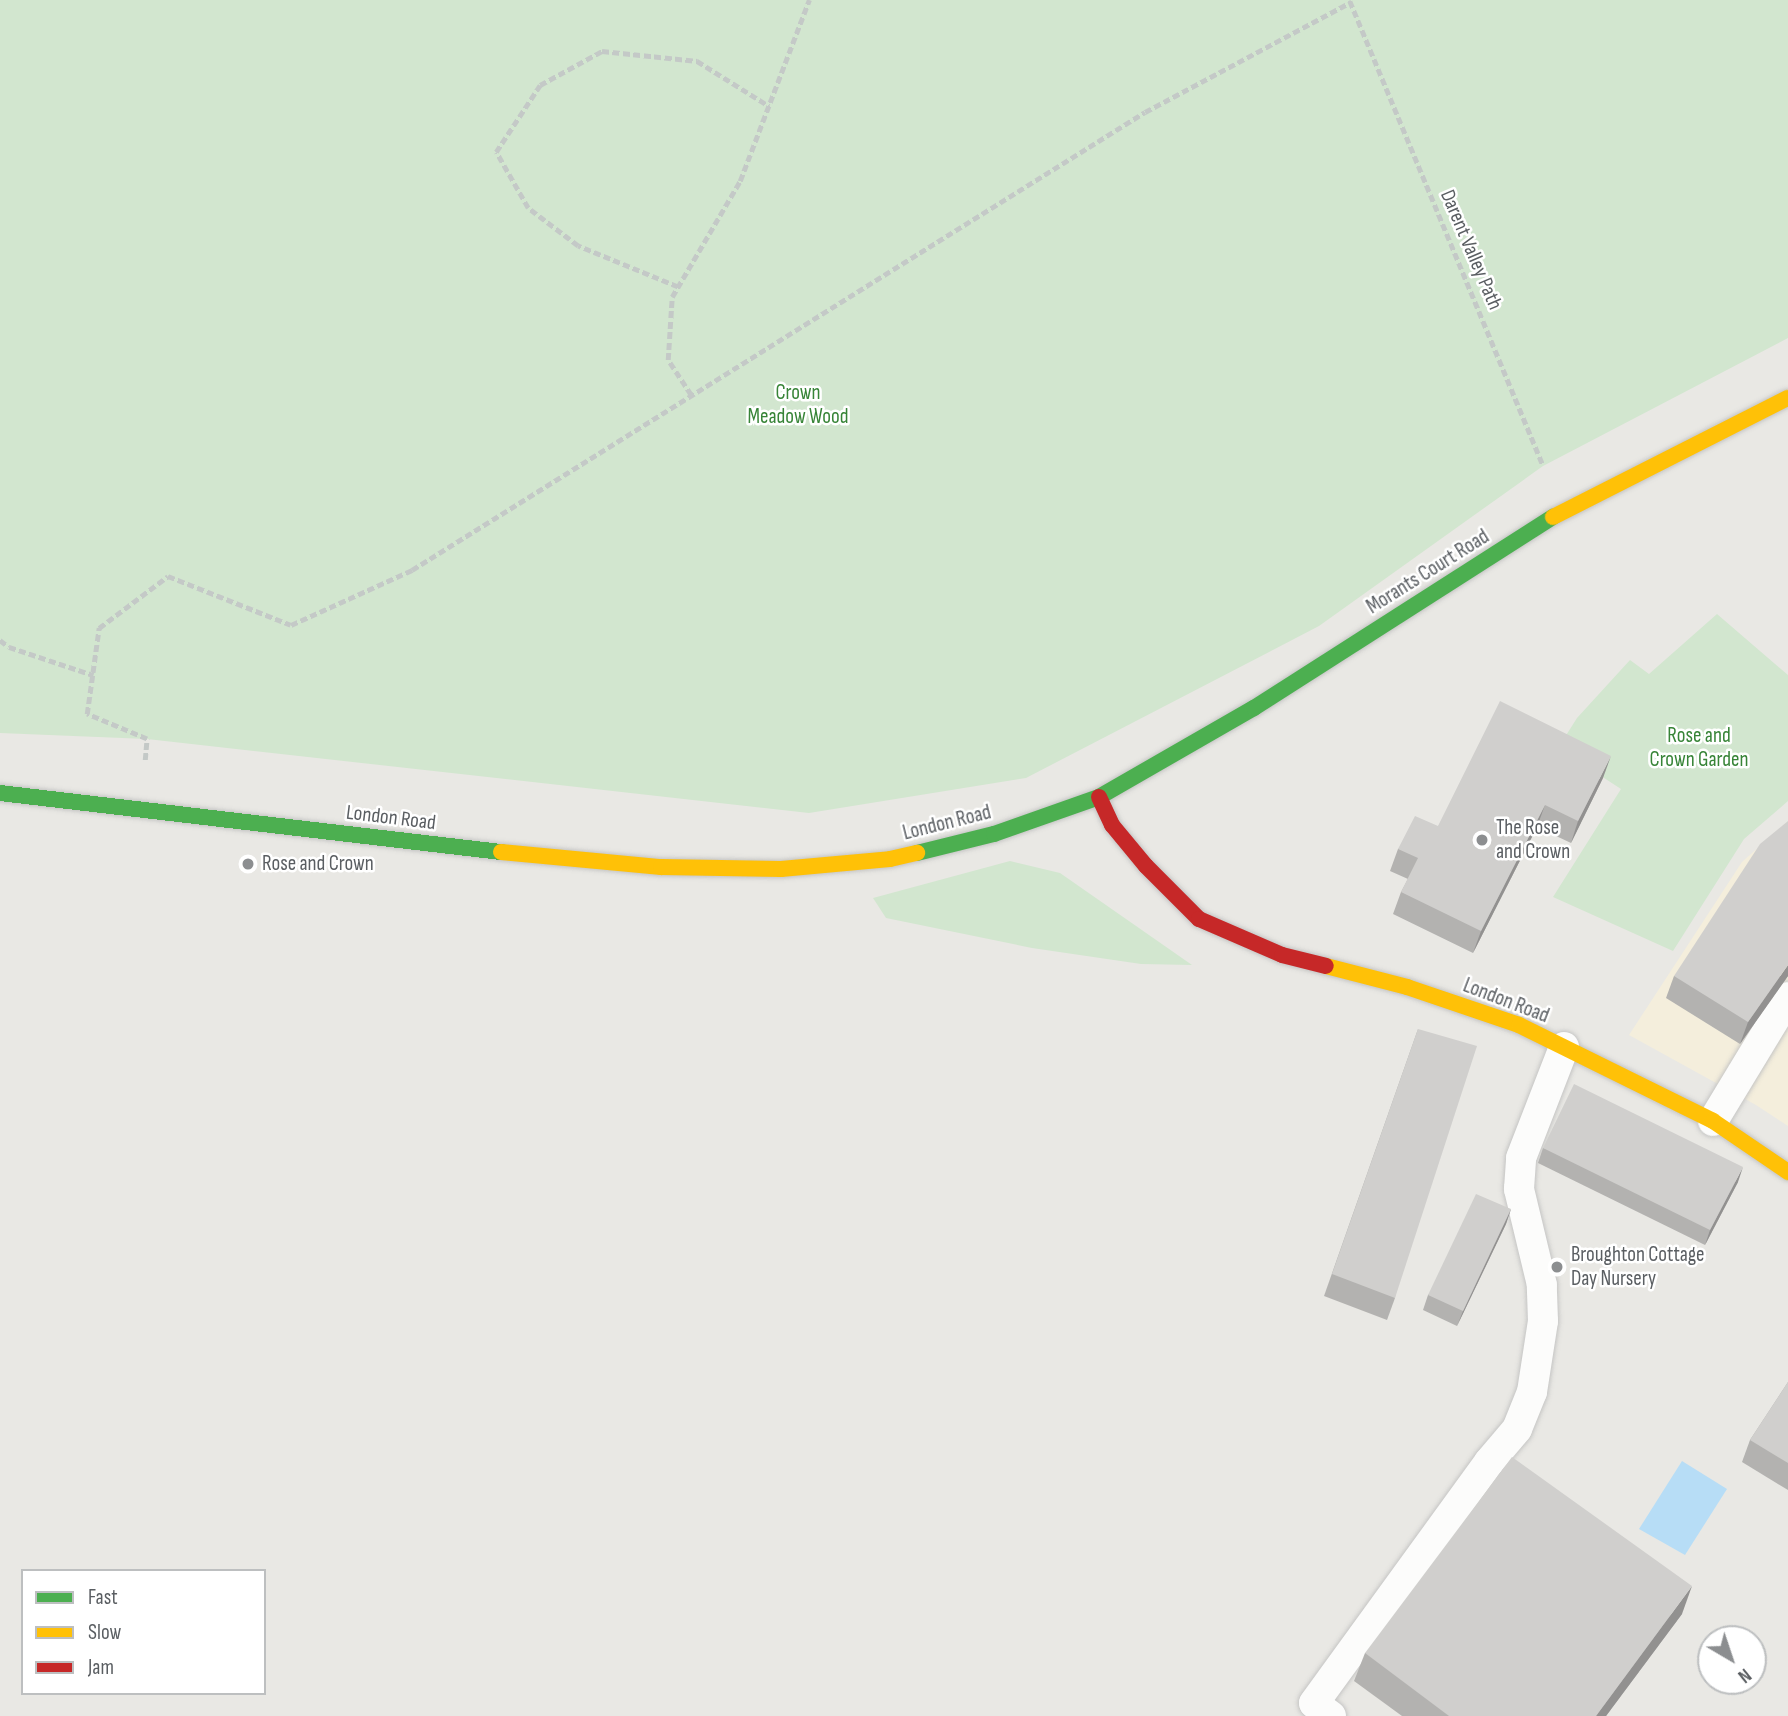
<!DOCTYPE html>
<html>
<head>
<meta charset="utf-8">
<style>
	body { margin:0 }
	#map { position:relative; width:1788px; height:1716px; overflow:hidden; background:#e9e8e4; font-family:"Sofia Sans Condensed",sans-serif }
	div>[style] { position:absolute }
	.commercial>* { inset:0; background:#f4eedc }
	.green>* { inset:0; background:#d2e6cf }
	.water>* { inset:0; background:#b7ddf6 }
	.path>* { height:4.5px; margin-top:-2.25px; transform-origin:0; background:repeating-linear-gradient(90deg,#c4c9c7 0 7px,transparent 0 10.5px) }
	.roads { filter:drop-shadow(0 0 2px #c5c5c4) drop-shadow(0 0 2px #c5c5c4) }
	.lane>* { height:30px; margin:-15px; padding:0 15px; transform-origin:15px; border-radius:15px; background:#fcfcfb }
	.fast>* { height:16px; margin:-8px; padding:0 8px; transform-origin:8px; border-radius:8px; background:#4caf50 }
	.slow>* { height:16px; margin:-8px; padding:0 8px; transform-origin:8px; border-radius:8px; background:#ffc107 }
	.jam>* { height:16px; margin:-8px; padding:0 8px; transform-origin:8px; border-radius:8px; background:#c62828 }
	.wall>* { inset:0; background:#b3b2b0 }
	.shaded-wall>* { inset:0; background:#929190 }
	.building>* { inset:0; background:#d0cfcd }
	.dots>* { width:19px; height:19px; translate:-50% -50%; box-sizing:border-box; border:4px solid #fff; border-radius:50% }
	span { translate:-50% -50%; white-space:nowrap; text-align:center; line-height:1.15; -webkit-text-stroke:5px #fff; paint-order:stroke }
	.street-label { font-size:21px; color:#5a5e62 }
	.park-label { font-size:21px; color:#378437 }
	.poi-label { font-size:21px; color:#5a5e62 }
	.left { translate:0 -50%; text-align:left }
	.legend { position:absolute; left:21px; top:1569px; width:245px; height:126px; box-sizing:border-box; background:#fff; border:2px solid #bdbfc0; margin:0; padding:9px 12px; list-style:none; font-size:21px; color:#5a5e62 }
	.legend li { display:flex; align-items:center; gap:14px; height:35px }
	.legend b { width:35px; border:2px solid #bdbfc0 }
	.north { position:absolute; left:1697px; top:1625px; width:70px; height:70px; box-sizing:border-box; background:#fff; border:2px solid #bdbfc0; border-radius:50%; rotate:141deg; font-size:19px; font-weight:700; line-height:28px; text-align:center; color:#5a5e62 }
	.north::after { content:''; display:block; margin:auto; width:24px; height:32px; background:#8c8e90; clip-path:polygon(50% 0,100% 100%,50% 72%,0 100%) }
</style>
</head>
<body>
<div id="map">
	<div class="commercial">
		<i style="clip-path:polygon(1788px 821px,1788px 1126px,1756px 1105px,1629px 1035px,1742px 862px)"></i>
	</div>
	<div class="green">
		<i style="clip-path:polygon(0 0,1788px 0,1788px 338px,1543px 466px,1319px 626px,1026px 778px,809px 813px,147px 739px,0 733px)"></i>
		<i style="clip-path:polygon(1717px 614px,1788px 675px,1788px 801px,1744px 839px,1673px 951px,1553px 897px,1621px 789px,1558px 748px,1577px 718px,1630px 660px,1649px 674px)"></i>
		<i style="clip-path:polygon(1010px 861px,1060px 873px,1192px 965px,1141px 964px,1032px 948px,886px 918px,873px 898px)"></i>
	</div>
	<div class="water">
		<i style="clip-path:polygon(1682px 1461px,1727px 1489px,1685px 1555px,1639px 1529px)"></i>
	</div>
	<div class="path">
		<i style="left:1350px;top:1px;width:503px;rotate:67.42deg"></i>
		<i style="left:678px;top:287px;width:108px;rotate:-157.7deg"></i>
		<i style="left:578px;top:246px;width:63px;rotate:-142.8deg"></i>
		<i style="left:528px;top:208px;width:64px;rotate:-119.7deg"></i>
		<i style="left:496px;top:152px;width:80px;rotate:-56.7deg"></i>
		<i style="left:540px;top:85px;width:71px;rotate:-28.7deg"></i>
		<i style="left:602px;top:51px;width:96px;rotate:6deg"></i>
		<i style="left:697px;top:61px;width:85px;rotate:32deg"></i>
		<i style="left:691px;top:395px;width:42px;rotate:-123.3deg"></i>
		<i style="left:668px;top:360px;width:63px;rotate:-86.4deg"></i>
		<i style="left:672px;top:297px;width:134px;rotate:-59.6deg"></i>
		<i style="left:740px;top:181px;width:194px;rotate:-69.1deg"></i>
		<i style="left:0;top:640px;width:11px;rotate:38deg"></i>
		<i style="left:9px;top:647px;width:89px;rotate:18.4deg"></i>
		<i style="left:145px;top:760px;width:21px;rotate:-85deg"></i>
		<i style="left:147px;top:739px;width:65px;rotate:-157.4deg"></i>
		<i style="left:87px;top:714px;width:87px;rotate:-82.1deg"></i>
		<i style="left:99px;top:628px;width:86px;rotate:-37deg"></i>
		<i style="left:168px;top:576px;width:132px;rotate:21.7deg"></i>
		<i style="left:291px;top:625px;width:133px;rotate:-24.4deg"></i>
		<i style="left:412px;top:570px;width:864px;rotate:-32deg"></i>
		<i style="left:1145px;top:112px;width:234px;rotate:-28.1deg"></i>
	</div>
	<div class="roads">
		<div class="lane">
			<i style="left:1713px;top:1121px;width:145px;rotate:-58.8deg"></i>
			<i style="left:1331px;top:1716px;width:21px;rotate:-143deg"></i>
			<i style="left:1314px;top:1703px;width:298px;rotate:-54deg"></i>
			<i style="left:1489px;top:1462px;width:43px;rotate:-49.7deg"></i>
			<i style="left:1517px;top:1429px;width:40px;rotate:-68deg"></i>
			<i style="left:1532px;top:1392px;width:72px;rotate:-81.2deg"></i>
			<i style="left:1543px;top:1321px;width:36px;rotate:-92deg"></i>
			<i style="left:1542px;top:1285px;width:99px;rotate:-103.5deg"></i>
			<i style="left:1519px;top:1189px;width:31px;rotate:-86deg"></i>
			<i style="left:1521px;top:1158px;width:119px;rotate:-68.8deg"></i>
		</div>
		<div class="fast">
			<i style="left:0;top:793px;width:504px;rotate:6.72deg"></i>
			<i style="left:917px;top:853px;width:79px;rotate:-13.9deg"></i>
			<i style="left:994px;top:834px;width:111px;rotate:-19.4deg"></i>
			<i style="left:1099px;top:797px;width:179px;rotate:-29.9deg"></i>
			<i style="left:1254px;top:708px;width:355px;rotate:-32.6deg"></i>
		</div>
		<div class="slow">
			<i style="left:1553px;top:517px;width:263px;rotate:-26.9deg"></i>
			<i style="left:501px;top:852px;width:161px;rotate:5.4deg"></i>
			<i style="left:661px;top:867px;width:120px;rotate:1deg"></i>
			<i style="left:781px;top:869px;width:109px;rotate:-5.2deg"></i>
			<i style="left:890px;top:859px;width:28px;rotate:-13deg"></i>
			<i style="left:1326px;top:966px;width:84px;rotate:14.5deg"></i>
			<i style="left:1407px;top:987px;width:118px;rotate:18.7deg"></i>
			<i style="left:1519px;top:1025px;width:216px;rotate:26.3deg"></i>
			<i style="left:1713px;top:1121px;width:91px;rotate:34.2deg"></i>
		</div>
		<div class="jam">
			<i style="left:1099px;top:797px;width:31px;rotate:65deg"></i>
			<i style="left:1112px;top:825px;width:53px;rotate:50.3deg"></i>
			<i style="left:1146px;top:866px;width:75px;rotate:45deg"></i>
			<i style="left:1199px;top:919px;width:90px;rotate:23.4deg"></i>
			<i style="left:1282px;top:955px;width:45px;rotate:14deg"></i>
		</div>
	</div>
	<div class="wall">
		<i style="clip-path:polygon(1603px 778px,1571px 843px,1537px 827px,1473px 953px,1393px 914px,1401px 892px,1408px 879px,1390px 871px,1398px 849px,1438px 826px)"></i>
		<i style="clip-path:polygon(1674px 976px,1788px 976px,1740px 1044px,1666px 998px)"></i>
		<i style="clip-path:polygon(1418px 1029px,1395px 1298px,1387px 1320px,1324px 1296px)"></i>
		<i style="clip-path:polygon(1543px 1148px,1738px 1182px,1705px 1245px,1538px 1163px)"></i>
		<i style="clip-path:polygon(1511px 1209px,1506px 1224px,1457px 1326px,1423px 1310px,1428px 1295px)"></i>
		<i style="clip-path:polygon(1788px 1382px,1788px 1490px,1742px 1462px,1750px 1440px)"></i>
		<i style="clip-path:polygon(1682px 1614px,1606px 1716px,1402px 1716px,1354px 1681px,1365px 1653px)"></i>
	</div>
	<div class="shaded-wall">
		<i style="clip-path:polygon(1611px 756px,1603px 778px,1571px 843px,1578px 821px)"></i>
		<i style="clip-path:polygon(1545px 805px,1537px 827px,1473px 953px,1481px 931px)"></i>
		<i style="clip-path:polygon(1788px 965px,1788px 976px,1740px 1044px,1748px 1022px)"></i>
		<i style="clip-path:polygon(1743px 1167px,1738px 1182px,1705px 1245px,1710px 1230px)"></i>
		<i style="clip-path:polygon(1511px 1209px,1506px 1224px,1457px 1326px,1463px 1311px)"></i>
		<i style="clip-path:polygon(1692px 1586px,1682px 1614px,1606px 1716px,1596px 1716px)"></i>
	</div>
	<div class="building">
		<i style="clip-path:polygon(1500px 701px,1611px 756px,1578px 821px,1545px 805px,1481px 931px,1401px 892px,1418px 858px,1398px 849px,1415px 816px,1438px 826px)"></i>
		<i style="clip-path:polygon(1788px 821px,1788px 965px,1748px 1022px,1674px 976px,1760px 844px)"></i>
		<i style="clip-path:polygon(1418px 1029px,1477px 1046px,1395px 1298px,1332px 1274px)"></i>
		<i style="clip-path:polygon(1574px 1084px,1743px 1167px,1710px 1230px,1543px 1148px)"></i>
		<i style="clip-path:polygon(1476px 1194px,1511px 1209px,1463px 1311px,1428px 1295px)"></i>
		<i style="clip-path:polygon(1788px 1382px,1788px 1463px,1750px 1440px)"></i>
		<i style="clip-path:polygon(1512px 1457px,1692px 1586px,1596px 1716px,1449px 1716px,1365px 1653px)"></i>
	</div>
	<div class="dots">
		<i style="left:1482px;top:840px;background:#8c8e90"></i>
		<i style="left:248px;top:864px;background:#8c8e90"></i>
		<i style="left:1557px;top:1267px;background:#8c8e90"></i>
	</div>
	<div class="street-label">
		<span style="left:1471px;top:250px;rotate:67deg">Darent Valley Path</span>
		<span style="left:1428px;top:572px;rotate:-32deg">Morants Court Road</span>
		<span style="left:391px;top:818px;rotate:7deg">London Road</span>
		<span style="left:947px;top:823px;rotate:-14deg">London Road</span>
		<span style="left:1506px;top:1001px;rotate:21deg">London Road</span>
	</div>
	<div class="park-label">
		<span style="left:798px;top:405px">Crown<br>Meadow Wood</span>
		<span style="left:1699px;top:748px">Rose and<br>Crown Garden</span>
	</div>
	<div class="poi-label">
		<span class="left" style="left:1496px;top:840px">The Rose<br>and Crown</span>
		<span class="left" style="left:262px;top:864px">Rose and Crown</span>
		<span class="left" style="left:1571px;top:1267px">Broughton Cottage<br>Day Nursery</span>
	</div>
	<ul class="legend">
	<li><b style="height:9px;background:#4caf50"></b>Fast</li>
	<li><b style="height:9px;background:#ffc107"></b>Slow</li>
	<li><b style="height:9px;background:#c62828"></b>Jam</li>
	</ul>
	<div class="north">N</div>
</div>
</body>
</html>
